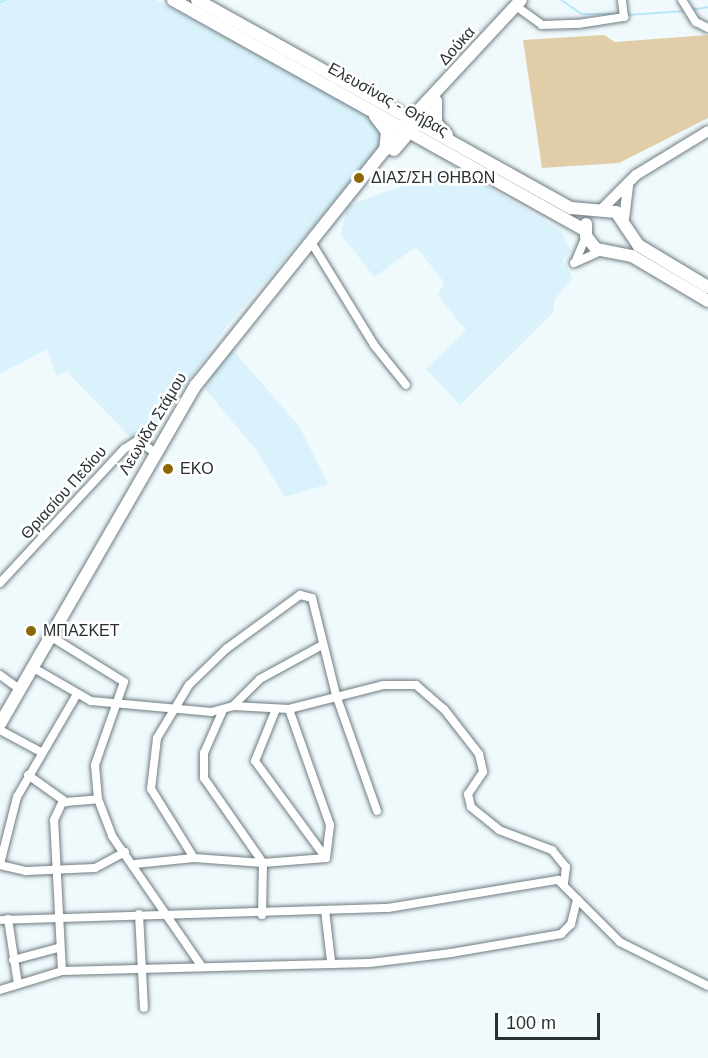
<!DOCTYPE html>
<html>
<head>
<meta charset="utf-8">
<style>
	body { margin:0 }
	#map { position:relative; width:708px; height:1058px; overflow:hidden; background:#f0fafd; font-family:Arial,sans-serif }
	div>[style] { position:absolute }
	.built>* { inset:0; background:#d9f2fb }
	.green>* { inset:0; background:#e1cea8 }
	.stream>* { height:2px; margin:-1px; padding:0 1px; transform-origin:1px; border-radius:1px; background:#b5e7f8 }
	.roads { filter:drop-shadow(0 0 2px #6e7c81) drop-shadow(0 0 2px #6e7c81) }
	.minor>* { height:8px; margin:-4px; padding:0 4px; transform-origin:4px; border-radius:4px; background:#fff }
	.tertiary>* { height:10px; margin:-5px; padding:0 5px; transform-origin:5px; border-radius:5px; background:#fff }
	.secondary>* { height:12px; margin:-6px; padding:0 6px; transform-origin:6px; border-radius:6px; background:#fff }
	.primary>* { height:12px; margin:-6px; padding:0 6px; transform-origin:6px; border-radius:6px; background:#fff }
	.dots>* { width:16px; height:16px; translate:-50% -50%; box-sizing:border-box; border:3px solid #fff; border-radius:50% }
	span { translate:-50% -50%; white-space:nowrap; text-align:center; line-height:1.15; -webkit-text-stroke:5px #fff; paint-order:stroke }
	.street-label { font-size:16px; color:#2a3133 }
	.poi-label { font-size:16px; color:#2a3133 }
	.left { translate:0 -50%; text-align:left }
	.scale { position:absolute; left:495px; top:1013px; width:105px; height:27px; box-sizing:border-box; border:3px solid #2a3133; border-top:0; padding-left:8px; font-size:18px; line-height:21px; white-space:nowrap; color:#2a3133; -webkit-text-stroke:4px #fff; paint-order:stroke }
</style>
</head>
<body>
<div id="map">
	<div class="built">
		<i style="clip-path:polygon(0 0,156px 0,396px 130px,226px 327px,142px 449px,67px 372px,56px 375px,47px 349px,0 374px)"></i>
		<i style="clip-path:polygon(456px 167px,561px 231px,571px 251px,562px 260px,573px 278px,554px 300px,553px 313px,460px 405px,426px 369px,466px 330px,438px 296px,444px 282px,416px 247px,374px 277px,341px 234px,347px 206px)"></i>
		<i style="clip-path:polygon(231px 348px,299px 426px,328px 484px,285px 497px,257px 451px,202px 385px)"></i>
	</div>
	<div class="green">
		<i style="clip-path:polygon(604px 35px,615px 42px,708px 35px,708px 118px,619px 163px,542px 168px,523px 40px)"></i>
	</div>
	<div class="stream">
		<i style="left:561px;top:0;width:25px;rotate:34deg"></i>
		<i style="left:582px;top:14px;width:37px"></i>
		<i style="left:0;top:2px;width:6px;rotate:-18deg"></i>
		<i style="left:690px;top:10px;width:18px;rotate:-9deg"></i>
		<i style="left:628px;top:15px;width:57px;rotate:-4deg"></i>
	</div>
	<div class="roads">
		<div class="minor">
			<i style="left:682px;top:0;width:26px;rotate:58deg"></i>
			<i style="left:696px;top:22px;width:13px;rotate:27deg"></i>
			<i style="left:516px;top:6px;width:32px;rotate:36deg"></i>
			<i style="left:542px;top:25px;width:36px;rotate:-2deg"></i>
			<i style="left:578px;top:24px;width:47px;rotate:-8.7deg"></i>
			<i style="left:624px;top:17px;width:17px;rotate:-97deg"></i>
			<i style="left:311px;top:242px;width:121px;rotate:58.5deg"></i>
			<i style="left:374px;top:345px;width:51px;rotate:51.3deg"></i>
			<i style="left:576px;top:260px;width:26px;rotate:-67deg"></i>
			<i style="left:574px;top:263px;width:30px;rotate:-24deg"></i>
			<i style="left:0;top:583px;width:183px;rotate:-47.2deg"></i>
			<i style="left:124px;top:449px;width:17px;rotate:-33deg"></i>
			<i style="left:138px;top:440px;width:20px;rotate:37deg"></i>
			<i style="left:50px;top:636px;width:87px;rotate:31.9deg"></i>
			<i style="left:124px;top:682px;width:88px;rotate:109.3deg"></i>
			<i style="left:95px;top:765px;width:34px;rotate:85deg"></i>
			<i style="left:98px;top:799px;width:40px;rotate:69deg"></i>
			<i style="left:112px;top:836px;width:159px;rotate:55.5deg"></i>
			<i style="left:32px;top:667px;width:68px;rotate:30deg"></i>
			<i style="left:91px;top:701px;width:121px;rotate:5.2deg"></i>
			<i style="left:211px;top:712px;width:23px;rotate:-15deg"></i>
			<i style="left:233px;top:706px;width:56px;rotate:3.1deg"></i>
			<i style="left:289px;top:709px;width:97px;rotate:-14.3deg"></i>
			<i style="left:383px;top:685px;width:33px"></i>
			<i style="left:416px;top:685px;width:37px;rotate:41deg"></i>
			<i style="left:444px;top:709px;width:57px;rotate:52.1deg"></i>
			<i style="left:479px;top:754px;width:18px;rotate:77deg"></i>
			<i style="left:483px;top:772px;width:27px;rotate:124deg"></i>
			<i style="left:468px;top:794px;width:13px;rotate:77deg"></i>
			<i style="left:471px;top:807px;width:36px;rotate:39deg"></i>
			<i style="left:499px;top:830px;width:57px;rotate:20.7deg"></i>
			<i style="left:552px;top:850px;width:22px;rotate:51deg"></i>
			<i style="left:566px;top:867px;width:16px;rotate:97deg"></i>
			<i style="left:0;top:675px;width:24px;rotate:36deg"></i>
			<i style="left:233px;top:706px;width:38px;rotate:-45deg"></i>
			<i style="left:260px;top:679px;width:71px;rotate:-28.7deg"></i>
			<i style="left:276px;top:709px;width:56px;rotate:112deg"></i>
			<i style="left:255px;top:761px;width:120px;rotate:53.8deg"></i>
			<i style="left:223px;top:710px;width:47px;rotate:113.8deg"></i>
			<i style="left:204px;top:753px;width:25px;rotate:90deg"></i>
			<i style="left:204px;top:778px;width:103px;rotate:55.2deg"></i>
			<i style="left:263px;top:863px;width:52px;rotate:91.1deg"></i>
			<i style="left:0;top:730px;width:47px;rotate:28.2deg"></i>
			<i style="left:28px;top:775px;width:47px;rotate:35.4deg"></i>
			<i style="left:66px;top:802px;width:32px;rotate:-5deg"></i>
			<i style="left:194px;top:858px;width:81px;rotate:-121.9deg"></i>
			<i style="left:151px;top:789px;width:51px;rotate:-83.3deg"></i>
			<i style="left:157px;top:738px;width:62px;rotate:-58.9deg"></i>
			<i style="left:189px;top:685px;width:52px;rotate:-44.2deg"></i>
			<i style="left:226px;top:649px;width:92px;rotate:-36.1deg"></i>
			<i style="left:300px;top:595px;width:12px;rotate:14deg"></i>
			<i style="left:312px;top:598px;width:100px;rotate:76.1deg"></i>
			<i style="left:336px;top:695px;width:123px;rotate:70.5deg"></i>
			<i style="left:0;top:864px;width:69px;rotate:-75.8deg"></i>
			<i style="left:17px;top:797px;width:119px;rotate:-59.8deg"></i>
			<i style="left:135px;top:864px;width:59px;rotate:-5.8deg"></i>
			<i style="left:194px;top:858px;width:69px;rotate:4.1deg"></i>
			<i style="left:263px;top:863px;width:63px;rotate:-4.5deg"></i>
			<i style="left:326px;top:858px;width:33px;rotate:-83deg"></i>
			<i style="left:330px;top:825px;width:123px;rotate:-109.5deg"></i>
			<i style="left:0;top:865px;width:27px;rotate:13deg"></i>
			<i style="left:26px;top:871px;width:69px;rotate:-2.5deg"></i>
			<i style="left:95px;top:868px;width:34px;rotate:-28deg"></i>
			<i style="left:325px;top:910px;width:51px;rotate:83.3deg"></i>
			<i style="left:139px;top:914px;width:94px;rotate:87deg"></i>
			<i style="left:8px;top:919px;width:66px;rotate:81.3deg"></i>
			<i style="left:0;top:920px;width:388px;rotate:-1.8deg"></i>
			<i style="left:388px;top:908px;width:172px;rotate:-9.4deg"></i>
			<i style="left:558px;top:880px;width:88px;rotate:45deg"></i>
			<i style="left:620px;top:942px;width:98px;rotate:26.6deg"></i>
			<i style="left:13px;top:960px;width:47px;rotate:-14.9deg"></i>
			<i style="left:62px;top:971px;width:151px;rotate:-93deg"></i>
			<i style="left:54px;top:820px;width:21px;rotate:-65deg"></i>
			<i style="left:0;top:990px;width:65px;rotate:-17deg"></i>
			<i style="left:62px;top:971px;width:308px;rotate:-1.5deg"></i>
			<i style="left:370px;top:963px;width:82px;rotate:-7deg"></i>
			<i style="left:451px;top:953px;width:112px;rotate:-9.8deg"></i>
			<i style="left:561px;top:934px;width:14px;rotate:-45deg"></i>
			<i style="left:571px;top:924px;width:25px;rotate:-76deg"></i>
		</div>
		<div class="tertiary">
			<i style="left:601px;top:210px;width:49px;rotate:-45deg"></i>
			<i style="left:636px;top:175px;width:84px;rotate:-31.4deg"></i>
			<i style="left:624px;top:219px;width:35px;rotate:-83deg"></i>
		</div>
		<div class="secondary">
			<i style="left:394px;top:150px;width:63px;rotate:-49.5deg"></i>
			<i style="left:0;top:724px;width:392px;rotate:-60deg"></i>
			<i style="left:196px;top:385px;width:331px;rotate:-51.3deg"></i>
			<i style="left:403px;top:127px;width:173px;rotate:-47.1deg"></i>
		</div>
		<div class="primary">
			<i style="left:173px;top:0;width:472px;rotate:29.2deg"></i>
			<i style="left:197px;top:0;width:428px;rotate:29.1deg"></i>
			<i style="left:571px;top:208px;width:45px;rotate:5.1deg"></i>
			<i style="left:616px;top:212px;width:40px;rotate:56deg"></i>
			<i style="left:638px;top:245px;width:82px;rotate:31deg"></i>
			<i style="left:436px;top:101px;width:22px;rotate:90deg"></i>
			<i style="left:436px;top:123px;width:16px;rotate:47deg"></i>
			<i style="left:375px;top:116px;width:20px;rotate:53deg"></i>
			<i style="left:387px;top:132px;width:18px;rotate:96deg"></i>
			<i style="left:586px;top:224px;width:12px;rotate:90deg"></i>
			<i style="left:586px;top:236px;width:16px;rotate:52deg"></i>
			<i style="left:596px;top:249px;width:37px;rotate:11deg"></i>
			<i style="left:632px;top:256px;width:88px;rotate:30.6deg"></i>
		</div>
	</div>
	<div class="dots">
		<i style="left:359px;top:178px;background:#8b6707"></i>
		<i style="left:168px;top:469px;background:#8b6707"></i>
		<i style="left:31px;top:631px;background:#8b6707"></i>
	</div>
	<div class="street-label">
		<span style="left:457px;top:46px;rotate:-48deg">Δούκα</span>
		<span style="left:388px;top:100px;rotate:29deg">Ελευσίνας - Θήβας</span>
		<span style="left:153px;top:424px;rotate:-59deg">Λεωνίδα Στάμου</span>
		<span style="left:64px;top:493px;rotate:-48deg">Θριασίου Πεδίου</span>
	</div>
	<div class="poi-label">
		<span class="left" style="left:371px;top:178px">ΔΙΑΣ/ΣΗ ΘΗΒΩΝ</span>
		<span class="left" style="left:180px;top:469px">EKO</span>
		<span class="left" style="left:43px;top:631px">ΜΠΑΣΚΕΤ</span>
	</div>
	<div class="scale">100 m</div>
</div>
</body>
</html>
